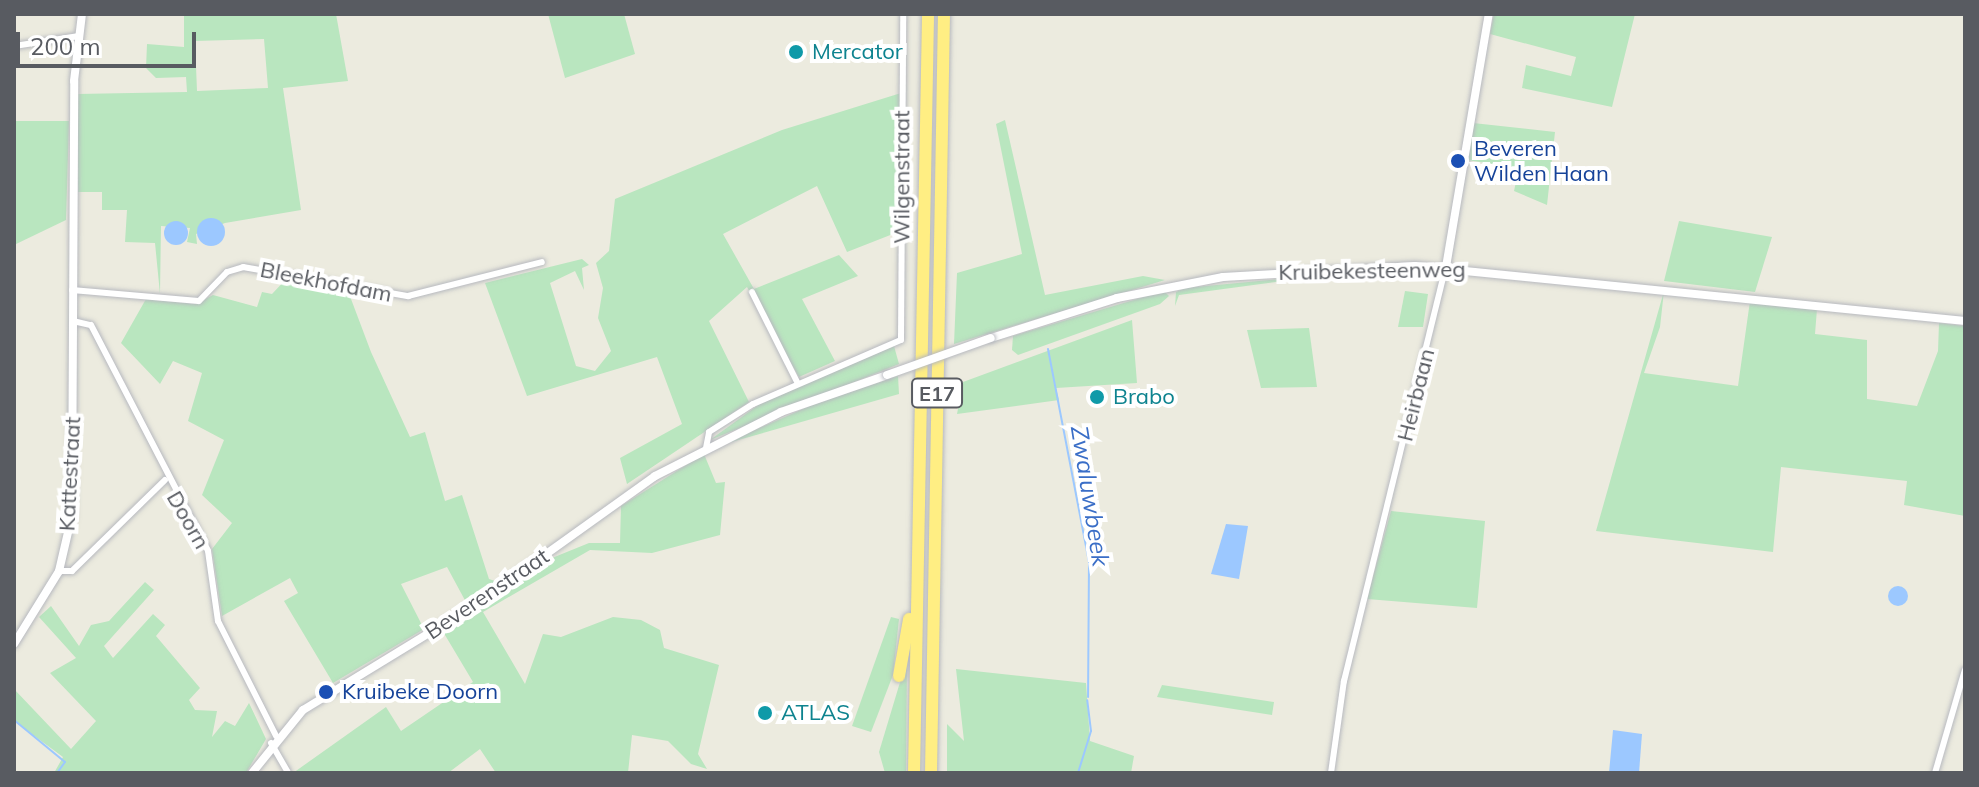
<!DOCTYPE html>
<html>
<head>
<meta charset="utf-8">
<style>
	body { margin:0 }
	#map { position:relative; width:1979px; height:787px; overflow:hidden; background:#ecebdf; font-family:Mulish,sans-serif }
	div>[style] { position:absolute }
	.green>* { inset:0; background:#b9e6bf }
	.water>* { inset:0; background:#9cc8ff }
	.round { border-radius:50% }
	.stream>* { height:2px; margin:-1px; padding:0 1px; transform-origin:1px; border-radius:1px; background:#9cc8ff }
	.roads { filter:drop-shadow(0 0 2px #b7b9bf) drop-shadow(0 0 2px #b7b9bf) }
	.minor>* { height:6px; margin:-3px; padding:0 3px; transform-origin:3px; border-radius:3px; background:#fff }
	.tertiary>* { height:8px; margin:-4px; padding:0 4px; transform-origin:4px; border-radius:4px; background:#fff }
	.motorway>* { height:12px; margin:-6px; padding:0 6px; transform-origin:6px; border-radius:6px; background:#ffee83 }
	.bridges { filter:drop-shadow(0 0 2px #b7b9bf) drop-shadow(0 0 2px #b7b9bf) }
	.tertiary-bridge>* { height:8px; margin:-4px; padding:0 4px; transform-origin:4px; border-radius:4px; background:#fff }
	.dots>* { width:22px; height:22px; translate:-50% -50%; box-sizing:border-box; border:4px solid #fff; border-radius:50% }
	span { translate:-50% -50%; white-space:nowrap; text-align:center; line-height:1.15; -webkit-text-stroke:8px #fff; paint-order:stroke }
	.shield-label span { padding:2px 6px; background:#fff; border:2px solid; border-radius:6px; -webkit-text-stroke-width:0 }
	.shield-label { font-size:20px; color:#585b61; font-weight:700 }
	.culture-label { font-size:22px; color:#0d838f }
	.left { translate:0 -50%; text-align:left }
	.transit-label { font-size:22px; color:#164399 }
	.street-label { font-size:22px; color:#585b61 }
	.water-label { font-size:24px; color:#3a6ec7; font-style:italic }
	.frame { position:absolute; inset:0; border:16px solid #585b61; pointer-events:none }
	.scale { position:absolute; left:16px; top:32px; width:180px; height:36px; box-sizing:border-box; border:4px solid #585b61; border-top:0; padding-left:10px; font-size:24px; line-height:28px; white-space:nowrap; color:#585b61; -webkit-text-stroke:6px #fff; paint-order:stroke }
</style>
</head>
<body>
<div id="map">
	<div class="green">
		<i style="clip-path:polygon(evenodd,184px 14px,336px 14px,348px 81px,283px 88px,301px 210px,225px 223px,196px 234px,197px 244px,187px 242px,190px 228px,161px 226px,160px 294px,155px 243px,125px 242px,127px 210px,102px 210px,102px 192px,78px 192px,77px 94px,187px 92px,186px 77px,156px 78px,146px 68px,147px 44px,184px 47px,184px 14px,264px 39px,268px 88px,197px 91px,195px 41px,264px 39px)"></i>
		<i style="clip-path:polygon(548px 14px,624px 14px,635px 54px,565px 78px)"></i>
		<i style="clip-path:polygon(1494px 14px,1635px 14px,1612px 107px,1522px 88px,1526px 65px,1571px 76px,1576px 57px,1490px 34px)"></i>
		<i style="clip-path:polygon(901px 93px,898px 232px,847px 252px,817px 186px,723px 234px,754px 289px,839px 255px,858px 276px,802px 299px,835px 361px,799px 377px,747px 287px,709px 321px,749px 402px,627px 484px,620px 458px,682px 424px,657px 357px,527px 396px,485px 283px,582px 259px,589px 265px,582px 268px,584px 290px,575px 271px,550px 283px,576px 366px,595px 371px,611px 351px,598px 318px,603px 288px,596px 263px,609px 251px,615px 199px,782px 130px)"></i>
		<i style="clip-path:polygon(1005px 120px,1045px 295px,1143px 276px,1165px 280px,954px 344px,957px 273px,1022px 254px,996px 124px)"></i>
		<i style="clip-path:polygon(14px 121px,69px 121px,66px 220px,14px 245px)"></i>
		<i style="clip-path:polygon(1473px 123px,1555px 132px,1547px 205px,1514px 191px,1519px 168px,1467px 160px)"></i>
		<i style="clip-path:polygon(1679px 221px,1772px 237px,1755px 292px,1664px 281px)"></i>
		<i style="clip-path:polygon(1342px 273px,1179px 295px,1175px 306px,1176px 292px,1185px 288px)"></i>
		<i style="clip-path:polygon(289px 276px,360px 284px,359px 292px,348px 291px,371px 352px,410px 437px,425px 432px,445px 501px,462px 495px,489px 579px,498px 582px,467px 604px,447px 567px,401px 584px,424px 629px,333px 683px,284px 601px,298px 593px,290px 578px,222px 616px,212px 549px,232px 523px,202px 495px,224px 440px,188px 421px,202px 373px,173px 361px,160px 384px,121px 343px,146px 299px,196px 304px,213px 295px,257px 307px,262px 292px,272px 294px)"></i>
		<i style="clip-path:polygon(1164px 291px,1169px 296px,1160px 304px,1018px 355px,1012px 350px,1013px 336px)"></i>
		<i style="clip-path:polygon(1405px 291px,1428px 294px,1423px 327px,1398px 327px)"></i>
		<i style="clip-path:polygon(1664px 291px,1660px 327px,1644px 373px,1738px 386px,1750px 301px,1817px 309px,1815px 334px,1867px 340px,1867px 399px,1917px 406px,1938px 351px,1939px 323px,1965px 326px,1965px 516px,1904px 505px,1907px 481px,1781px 467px,1773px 552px,1596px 531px)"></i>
		<i style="clip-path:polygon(1132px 320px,1137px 383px,1056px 388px,1059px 400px,957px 414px,963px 382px)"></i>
		<i style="clip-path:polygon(1309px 328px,1317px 387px,1261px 388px,1247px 330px)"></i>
		<i style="clip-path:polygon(894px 346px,899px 364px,710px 440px,761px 403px)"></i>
		<i style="clip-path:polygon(898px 376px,899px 394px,721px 445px,812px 405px)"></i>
		<i style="clip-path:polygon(704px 454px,716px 483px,725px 482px,720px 535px,652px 553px,590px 550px,483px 612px,525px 684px,543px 634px,561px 637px,613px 617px,641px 620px,660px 630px,664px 648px,719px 665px,698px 754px,707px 769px,691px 764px,668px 741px,632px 735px,628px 773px,496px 773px,480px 749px,448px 773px,293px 773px,386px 707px,401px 731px,473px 682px,442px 630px,552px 558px,589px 543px,620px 543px,621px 506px)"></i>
		<i style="clip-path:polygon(1391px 511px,1485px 521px,1477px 608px,1367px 599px)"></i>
		<i style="clip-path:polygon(145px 582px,154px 590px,104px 646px,113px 658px,153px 614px,165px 625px,156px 636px,200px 688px,189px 700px,195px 710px,217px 711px,212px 737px,225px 721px,235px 726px,249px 703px,266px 739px,246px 773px,54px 773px,63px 757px,14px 721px,14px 689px,71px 749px,96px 721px,50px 673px,76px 658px,39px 617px,51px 606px,79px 646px,91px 625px,109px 621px)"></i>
		<i style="clip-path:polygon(891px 617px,899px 619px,893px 675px,871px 732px,852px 726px)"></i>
		<i style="clip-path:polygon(907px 659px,906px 773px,885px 773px,879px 752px)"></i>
		<i style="clip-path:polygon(956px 669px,1086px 683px,1090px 741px,1134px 756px,1131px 773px,947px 773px,947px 724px,964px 741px)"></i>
		<i style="clip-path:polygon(1162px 685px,1274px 702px,1272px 715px,1157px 697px)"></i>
	</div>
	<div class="water">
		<i class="round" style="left:197px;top:218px;width:28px;height:28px"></i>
		<i class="round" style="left:164px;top:221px;width:24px;height:24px"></i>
		<i style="clip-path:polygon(1226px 524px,1248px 526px,1239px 579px,1211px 574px)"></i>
		<i class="round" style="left:1888px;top:586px;width:20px;height:20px"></i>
		<i style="clip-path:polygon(1613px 730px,1642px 734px,1639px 773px,1609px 773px)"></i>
	</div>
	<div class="stream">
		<i style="left:1048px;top:349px;width:216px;rotate:79.1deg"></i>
		<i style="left:1089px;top:561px;width:136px;rotate:90.4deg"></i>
		<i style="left:14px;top:720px;width:66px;rotate:39.5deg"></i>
		<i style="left:65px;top:762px;width:14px;rotate:126deg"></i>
		<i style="left:1078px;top:773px;width:44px;rotate:-72.8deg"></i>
		<i style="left:1091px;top:731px;width:31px;rotate:-97deg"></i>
	</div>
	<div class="roads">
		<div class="minor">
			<i style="left:14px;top:46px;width:66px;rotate:-8.7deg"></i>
			<i style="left:72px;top:290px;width:127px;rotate:5deg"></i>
			<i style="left:199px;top:301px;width:40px;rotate:-46deg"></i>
			<i style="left:227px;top:272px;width:17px;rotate:-17deg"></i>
			<i style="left:243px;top:267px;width:168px;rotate:10deg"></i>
			<i style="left:408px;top:296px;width:138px;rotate:-14.2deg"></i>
			<i style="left:752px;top:292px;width:101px;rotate:63.4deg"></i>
			<i style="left:73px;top:321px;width:18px;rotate:13deg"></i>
			<i style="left:91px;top:325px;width:254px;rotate:62.6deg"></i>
			<i style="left:208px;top:551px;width:71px;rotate:81.9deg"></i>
			<i style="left:218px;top:621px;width:129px;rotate:63.2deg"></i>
			<i style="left:706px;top:448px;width:16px;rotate:-79deg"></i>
			<i style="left:709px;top:432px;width:52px;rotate:-32.5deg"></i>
			<i style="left:753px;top:404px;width:161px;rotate:-23.4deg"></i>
			<i style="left:901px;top:340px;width:326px;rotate:-89.6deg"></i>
			<i style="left:59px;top:571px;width:13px"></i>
			<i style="left:72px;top:571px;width:130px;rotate:-44.4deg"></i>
			<i style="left:271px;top:743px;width:34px;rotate:60deg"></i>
			<i style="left:1331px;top:773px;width:93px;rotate:-82deg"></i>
			<i style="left:1344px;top:681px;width:426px;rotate:-76.2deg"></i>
			<i style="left:1935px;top:773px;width:107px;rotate:-73.8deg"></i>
		</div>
		<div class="tertiary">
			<i style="left:1446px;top:267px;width:257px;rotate:-80.4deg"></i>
			<i style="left:991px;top:338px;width:132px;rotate:-17.6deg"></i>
			<i style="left:1117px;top:298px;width:108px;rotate:-11.2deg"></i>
			<i style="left:1223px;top:277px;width:192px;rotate:-3.3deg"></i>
			<i style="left:1415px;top:266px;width:553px;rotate:5.71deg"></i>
			<i style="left:14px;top:644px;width:86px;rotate:-58.3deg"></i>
			<i style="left:59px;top:571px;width:57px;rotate:-76.9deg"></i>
			<i style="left:72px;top:515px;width:434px;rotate:-89.7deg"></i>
			<i style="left:74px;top:81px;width:67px;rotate:-83.2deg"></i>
			<i style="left:252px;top:773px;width:81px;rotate:-51deg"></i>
			<i style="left:303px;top:710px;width:202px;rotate:-31.4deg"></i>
			<i style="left:475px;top:605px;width:221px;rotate:-35.6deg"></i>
			<i style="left:655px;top:476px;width:141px;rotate:-26.9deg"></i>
			<i style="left:781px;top:412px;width:112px;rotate:-19.2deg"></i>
		</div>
		<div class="motorway">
			<i style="left:899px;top:676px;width:58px;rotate:-80deg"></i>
			<i style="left:914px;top:773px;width:759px;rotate:-88.94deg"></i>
			<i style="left:931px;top:773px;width:759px;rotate:-89.02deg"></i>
		</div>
	</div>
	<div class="bridges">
		<div class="tertiary-bridge">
			<i style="left:887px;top:375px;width:110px;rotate:-19.6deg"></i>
		</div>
	</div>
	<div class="dots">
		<i style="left:796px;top:52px;background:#0f9aa8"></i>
		<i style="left:1458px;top:161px;background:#1a4fb4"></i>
		<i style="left:1097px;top:397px;background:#0f9aa8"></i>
		<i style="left:326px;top:692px;background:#1a4fb4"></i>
		<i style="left:765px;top:713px;background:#0f9aa8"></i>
	</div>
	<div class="shield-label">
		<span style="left:937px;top:393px">E17</span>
	</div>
	<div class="culture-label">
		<span class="left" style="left:812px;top:52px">Mercator</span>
		<span class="left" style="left:1113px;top:397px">Brabo</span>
		<span class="left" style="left:781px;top:713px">ATLAS</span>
	</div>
	<div class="transit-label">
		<span class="left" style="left:1474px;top:161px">Beveren<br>Wilden Haan</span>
		<span class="left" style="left:342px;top:692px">Kruibeke Doorn</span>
	</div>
	<div class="street-label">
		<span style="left:902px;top:177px;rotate:-90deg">Wilgenstraat</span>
		<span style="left:1372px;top:271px;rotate:-1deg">Kruibekesteenweg</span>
		<span style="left:326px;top:282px;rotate:11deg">Bleekhofdam</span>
		<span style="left:1416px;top:395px;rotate:-76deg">Heirbaan</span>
		<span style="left:70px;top:474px;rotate:-87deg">Kattestraat</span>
		<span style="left:188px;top:520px;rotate:60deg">Doorn</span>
		<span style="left:487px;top:594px;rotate:-34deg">Beverenstraat</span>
	</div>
	<div class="water-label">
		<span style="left:1090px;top:496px;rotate:81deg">Zwaluwbeek</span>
	</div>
	<div class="frame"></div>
	<div class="scale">200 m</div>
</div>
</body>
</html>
